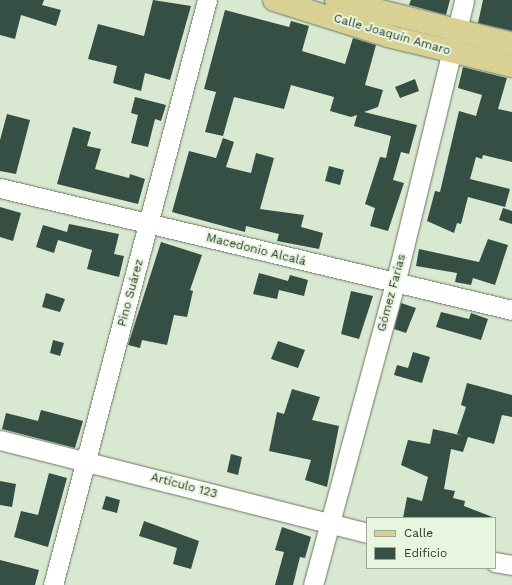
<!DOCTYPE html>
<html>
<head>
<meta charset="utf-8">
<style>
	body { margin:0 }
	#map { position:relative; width:512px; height:585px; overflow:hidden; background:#d9e9d1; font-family:"Work Sans",sans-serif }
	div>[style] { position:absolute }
	.building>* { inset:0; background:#354f45 }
	.roads { filter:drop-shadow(0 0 1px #697662) drop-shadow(0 0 1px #697662) }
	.minor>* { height:19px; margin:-9.5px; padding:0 9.5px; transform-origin:9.5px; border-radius:9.5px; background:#fff }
	.major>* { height:22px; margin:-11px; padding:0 11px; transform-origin:11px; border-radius:11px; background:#d9d094 }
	span { translate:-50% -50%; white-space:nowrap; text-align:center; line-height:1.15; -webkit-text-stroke:4px #e6f6df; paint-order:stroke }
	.street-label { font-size:12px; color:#2f352c }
	.legend { position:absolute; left:366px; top:517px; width:130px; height:52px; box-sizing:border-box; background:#e6f6df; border:1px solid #9da997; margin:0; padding:5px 7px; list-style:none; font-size:12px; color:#2f352c }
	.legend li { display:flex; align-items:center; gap:8px; height:20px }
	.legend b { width:20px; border:1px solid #9da997 }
</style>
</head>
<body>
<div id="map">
	<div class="building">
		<i style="clip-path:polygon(0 0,44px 0,42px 5px,61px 10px,56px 26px,21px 15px,15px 39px,0 35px)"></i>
		<i style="clip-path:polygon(153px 0,191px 6px,170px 80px,145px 73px,141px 91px,113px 83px,117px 66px,88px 59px,98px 24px,144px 36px)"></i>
		<i style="clip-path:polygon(411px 0,450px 0,446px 15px,409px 5px)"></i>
		<i style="clip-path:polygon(483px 0,512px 0,512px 31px,478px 23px)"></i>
		<i style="clip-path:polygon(225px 10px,289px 27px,291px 21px,309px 26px,302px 51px,345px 64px,353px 38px,376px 45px,365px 85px,383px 90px,378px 107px,364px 112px,417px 125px,409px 154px,401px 152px,393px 180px,404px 183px,388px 231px,370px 226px,375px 208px,365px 204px,380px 157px,386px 158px,391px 136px,354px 126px,357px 115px,351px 117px,330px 111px,334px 97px,291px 85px,284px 109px,234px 97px,223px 136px,205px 132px,216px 92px,204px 89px)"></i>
		<i style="clip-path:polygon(463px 67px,507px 78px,498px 109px,512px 112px,512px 162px,483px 155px,482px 159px,476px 157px,470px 179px,510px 189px,505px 207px,468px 197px,461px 224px,457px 223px,454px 233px,427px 221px,435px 191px,440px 192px,459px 111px,476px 116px,482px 95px,458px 88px)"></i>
		<i style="clip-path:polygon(415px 79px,419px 91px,400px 98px,395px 87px)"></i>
		<i style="clip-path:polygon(135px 97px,166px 105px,161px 121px,155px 119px,148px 147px,131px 143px,138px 115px,131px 113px)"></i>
		<i style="clip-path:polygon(7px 114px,30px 120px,16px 174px,0 171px,0 140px)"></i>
		<i style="clip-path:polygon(73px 127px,91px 132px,87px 146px,101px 149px,95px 169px,129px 178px,130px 174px,145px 179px,138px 204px,57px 184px)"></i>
		<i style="clip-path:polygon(223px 138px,234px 142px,226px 167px,251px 173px,256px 153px,274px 158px,260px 209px,304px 215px,301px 227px,323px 233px,319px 249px,277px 241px,279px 234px,246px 226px,245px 232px,172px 212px,189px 151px,216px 158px)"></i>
		<i style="clip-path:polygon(329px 166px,344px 170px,340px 185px,325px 181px)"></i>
		<i style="clip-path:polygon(0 207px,21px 213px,13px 241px,0 237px)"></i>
		<i style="clip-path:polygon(503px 208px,512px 211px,512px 224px,499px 220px)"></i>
		<i style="clip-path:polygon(69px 224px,119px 234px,114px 254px,124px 256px,119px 277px,87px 269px,92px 250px,58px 240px,54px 253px,36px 247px,43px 225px,67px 232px)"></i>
		<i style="clip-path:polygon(488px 239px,508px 245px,495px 285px,473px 278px,471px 285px,455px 282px,457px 273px,416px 266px,419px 249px,479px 262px)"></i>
		<i style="clip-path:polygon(161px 242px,202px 255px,190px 290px,193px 291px,187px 317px,174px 315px,167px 345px,142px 340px,140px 348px,128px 345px)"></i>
		<i style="clip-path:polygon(259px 273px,288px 281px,290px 275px,308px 280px,304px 296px,279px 290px,277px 299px,253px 294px)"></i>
		<i style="clip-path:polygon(351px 291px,373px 296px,359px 339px,341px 334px)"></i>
		<i style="clip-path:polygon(46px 293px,65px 299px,60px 312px,42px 307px)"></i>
		<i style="clip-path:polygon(401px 303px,416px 308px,406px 333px,394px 329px)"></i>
		<i style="clip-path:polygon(441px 312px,469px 319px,471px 313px,488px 319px,481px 340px,436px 327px)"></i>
		<i style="clip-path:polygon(53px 340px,64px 343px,60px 356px,50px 353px)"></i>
		<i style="clip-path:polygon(278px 341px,305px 350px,298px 368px,271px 359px)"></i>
		<i style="clip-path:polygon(413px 352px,430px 357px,422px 383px,394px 375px,397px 365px,408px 368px)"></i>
		<i style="clip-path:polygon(467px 383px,512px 395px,512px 417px,502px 415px,494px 444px,468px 437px,463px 452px,451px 449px,444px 489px,455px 491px,453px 498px,465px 501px,464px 506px,495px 518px,403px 518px,407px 497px,422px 501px,428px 477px,401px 465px,408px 440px,430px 444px,433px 429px,464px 436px,457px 434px,466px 407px,461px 405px)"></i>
		<i style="clip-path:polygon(292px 389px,320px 397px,312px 420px,339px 426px,327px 487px,305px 480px,311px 460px,269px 451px,277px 412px,284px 414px)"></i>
		<i style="clip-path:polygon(41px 410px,83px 421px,75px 448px,2px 429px,6px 413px,38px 421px)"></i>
		<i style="clip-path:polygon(231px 454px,242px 457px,238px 475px,227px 472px)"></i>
		<i style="clip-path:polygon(49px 473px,67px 478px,48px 547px,14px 537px,21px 511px,38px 515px)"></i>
		<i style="clip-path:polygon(0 481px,16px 484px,12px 507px,0 505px)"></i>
		<i style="clip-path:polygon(106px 496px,120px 500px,117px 513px,102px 509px)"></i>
		<i style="clip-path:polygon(144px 521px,199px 541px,191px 569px,173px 564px,177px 548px,139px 536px)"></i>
		<i style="clip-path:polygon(282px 527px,311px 537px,305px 558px,300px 557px,293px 585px,275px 585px,284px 552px,275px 550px)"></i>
		<i style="clip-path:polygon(0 560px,39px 570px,35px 585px,0 585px)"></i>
	</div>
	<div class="roads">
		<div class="minor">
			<i style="left:0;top:188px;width:526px;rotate:13.4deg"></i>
			<i style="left:0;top:440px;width:379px;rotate:14.2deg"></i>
			<i style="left:495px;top:562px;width:17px;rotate:10deg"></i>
			<i style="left:53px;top:585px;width:605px;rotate:-75.25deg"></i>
			<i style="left:313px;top:585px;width:312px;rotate:-74.8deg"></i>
			<i style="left:395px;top:284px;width:292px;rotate:-76.3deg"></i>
		</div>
		<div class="major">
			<i style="left:274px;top:0;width:120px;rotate:17.5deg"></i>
			<i style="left:388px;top:36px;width:128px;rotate:13.6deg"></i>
			<i style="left:336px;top:0;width:181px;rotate:14deg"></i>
		</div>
	</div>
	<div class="street-label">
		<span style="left:392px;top:35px;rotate:16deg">Calle Joaquín Amaro</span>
		<span style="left:256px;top:250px;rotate:14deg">Macedonio Alcalá</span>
		<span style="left:131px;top:293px;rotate:-75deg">Pino Suárez</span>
		<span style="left:392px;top:293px;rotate:-75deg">Gómez Farias</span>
		<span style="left:184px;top:486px;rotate:15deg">Artículo 123</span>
	</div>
	<ul class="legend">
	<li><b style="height:5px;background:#d9d094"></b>Calle</li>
	<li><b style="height:11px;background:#354f45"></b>Edificio</li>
	</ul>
</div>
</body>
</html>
